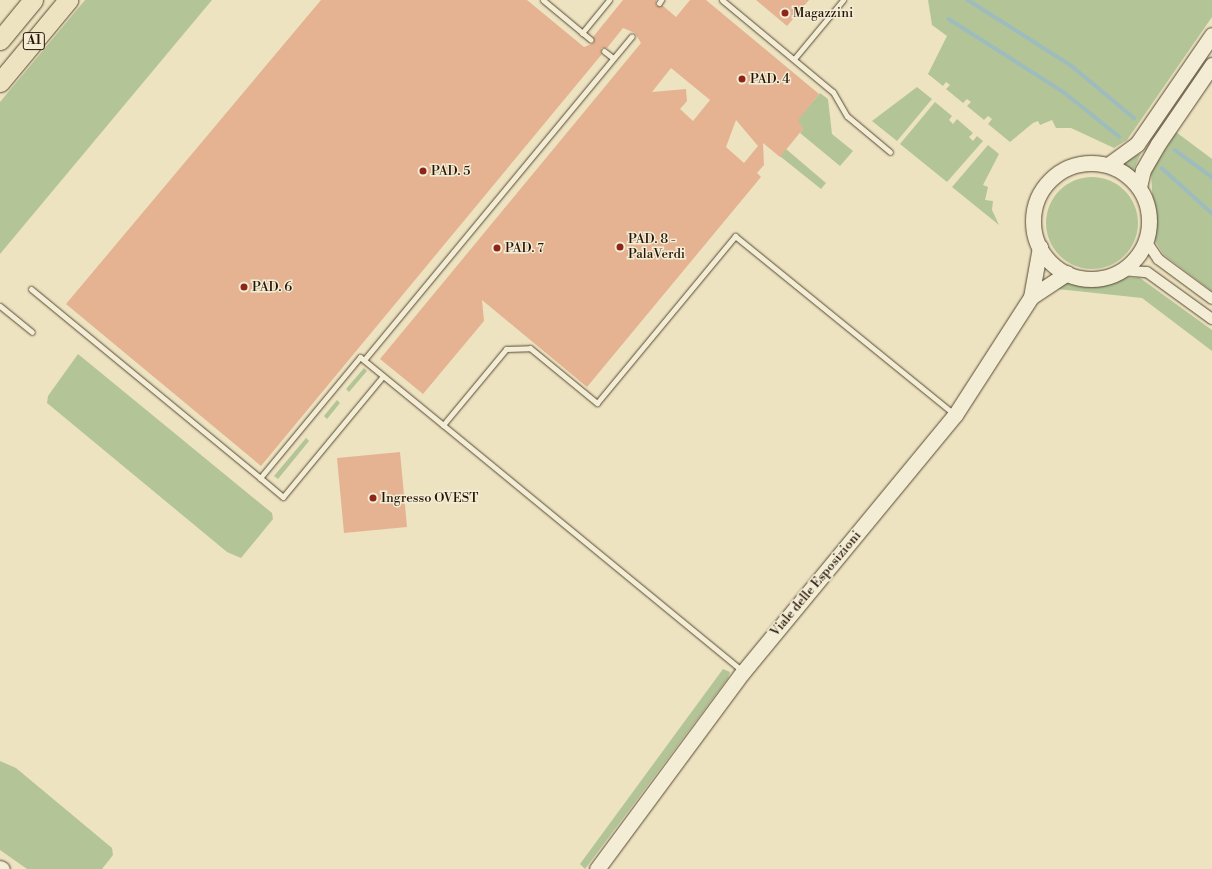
<!DOCTYPE html>
<html>
<head>
<meta charset="utf-8">
<style>
	body { margin:0 }
	#map { position:relative; width:1212px; height:869px; overflow:hidden; background:#ede3c0; font-family:"Libre Bodoni",serif }
	div>[style] { position:absolute }
	.green>* { inset:0; background:#b3c597 }
	.round { border-radius:50% }
	.stream>* { height:3.5px; margin:-1.75px; padding:0 1.75px; transform-origin:1.75px; border-radius:1.75px; background:#9ebbbd }
	.building>* { inset:0; background:#e5b391 }
	.roads { filter:drop-shadow(0 0 1px #584834) drop-shadow(0 0 1px #584834) }
	.lane>* { height:5px; margin:-2.5px; padding:0 2.5px; transform-origin:2.5px; border-radius:2.5px; background:#f3edd6 }
	.street>* { height:10px; margin:-5px; padding:0 5px; transform-origin:5px; border-radius:5px; background:#f3edd6 }
	.secondary>* { height:15px; margin:-7.5px; padding:0 7.5px; transform-origin:7.5px; border-radius:7.5px; background:#f3edd6 }
	.secondary>.ring { margin:-7.5px; padding:0; box-sizing:content-box; background:none; border:15px solid #f3edd6; border-radius:50% }
	.highway>* { height:19px; margin:-9.5px; padding:0 9.5px; transform-origin:9.5px; border-radius:9.5px; background:#ede3c0 }
	.dots>* { width:11px; height:11px; translate:-50% -50%; box-sizing:border-box; border:2px solid #f3edd6; border-radius:50% }
	span { translate:-50% -50%; white-space:nowrap; text-align:center; line-height:1.15; -webkit-text-stroke:3px #f3edd6; paint-order:stroke }
	.shield-label span { padding:1px 3px; background:#f3edd6; border:1px solid; border-radius:3px; -webkit-text-stroke-width:0 }
	.shield-label { font-size:12px; color:#271405; font-weight:700 }
	.poi-label { font-size:13px; color:#271405 }
	.left { translate:0 -50%; text-align:left }
	.street-label { font-size:13px; color:#271405 }
</style>
</head>
<body>
<div id="map">
	<div class="green">
		<i style="clip-path:polygon(85px 0,212px 0,0 254px,0 102px)"></i>
		<i style="clip-path:polygon(928px 0,1212px 0,1212px 17px,1127px 140px,1114px 148px,1071px 128px,1056px 128px,1052px 120px,1040px 125px,1038px 121px,1033px 123px,1010px 142px,988px 124px,992px 119px,988px 116px,984px 120px,967px 106px,971px 102px,967px 99px,963px 103px,946px 89px,950px 85px,946px 82px,943px 86px,928px 74px,947px 36px,932px 25px)"></i>
		<i style="clip-path:polygon(917px 87px,932px 99px,897px 141px,872px 121px)"></i>
		<i style="clip-path:polygon(820px 93px,828px 99px,832px 134px,853px 151px,840px 166px,800px 133px,803px 129px,797px 120px)"></i>
		<i style="clip-path:polygon(935px 102px,952px 116px,949px 120px,953px 124px,957px 119px,973px 133px,969px 137px,973px 141px,977px 136px,983px 141px,947px 182px,900px 144px)"></i>
		<i style="clip-path:polygon(1176px 132px,1212px 159px,1212px 291px,1164px 255px,1155px 241px,1151px 172px)"></i>
		<i style="clip-path:polygon(988px 145px,999px 154px,983px 185px,988px 187px,985px 200px,993px 201px,992px 210px,999px 225px,952px 187px)"></i>
		<i style="clip-path:polygon(786px 149px,826px 183px,821px 189px,776px 153px)"></i>
		<i style="clip-path:polygon(1141px 153px,1131px 176px,1116px 167px)"></i>
		<i class="round" style="left:1046px;top:177px;width:92px;height:92px"></i>
		<i style="clip-path:polygon(1124px 277px,1140px 278px,1212px 330px,1212px 351px,1142px 298px,1048px 288px,1066px 280px,1095px 285px)"></i>
		<i style="clip-path:polygon(78px 354px,272px 513px,273px 519px,241px 558px,227px 552px,47px 403px,48px 396px)"></i>
		<i style="clip-path:polygon(364px 368px,367px 371px,349px 392px,346px 389px)"></i>
		<i style="clip-path:polygon(337px 400px,340px 403px,327px 419px,324px 416px)"></i>
		<i style="clip-path:polygon(306px 438px,309px 441px,278px 479px,274px 476px)"></i>
		<i style="clip-path:polygon(723px 669px,730px 672px,728px 678px,585px 869px,580px 864px)"></i>
		<i style="clip-path:polygon(0 761px,16px 768px,112px 848px,113px 855px,102px 869px,27px 869px,0 850px)"></i>
	</div>
	<div class="stream">
		<i style="left:968px;top:0;width:123px;rotate:32.4deg"></i>
		<i style="left:1072px;top:66px;width:81px;rotate:40deg"></i>
		<i style="left:949px;top:19px;width:138px;rotate:32.5deg"></i>
		<i style="left:1065px;top:93px;width:70px;rotate:38.7deg"></i>
		<i style="left:1175px;top:150px;width:46px;rotate:36.1deg"></i>
		<i style="left:1162px;top:168px;width:67px;rotate:42deg"></i>
	</div>
	<div class="building">
		<i style="clip-path:polygon(evenodd,321px 0,527px 0,584px 47px,594px 43px,593px 37px,623px 0,656px 0,656px 6px,662px 5px,676px 17px,690px 0,706px 0,819px 94px,798px 120px,803px 129px,780px 157px,763px 143px,764px 165px,757px 173px,761px 177px,587px 387px,482px 300px,484px 321px,423px 394px,380px 359px,641px 43px,635px 33px,623px 28px,607px 48px,601px 48px,602px 54px,261px 466px,66px 304px,321px 0,671px 68px,710px 100px,693px 121px,680px 109px,687px 101px,686px 89px,652px 92px,671px 68px,321px 0,736px 120px,758px 146px,744px 163px,726px 147px,736px 120px)"></i>
		<i style="clip-path:polygon(756px 0,809px 0,787px 26px)"></i>
		<i style="clip-path:polygon(400px 452px,407px 527px,344px 533px,337px 458px)"></i>
	</div>
	<div class="roads">
		<div class="lane">
			<i style="left:543px;top:0;width:62px;rotate:39.8deg"></i>
			<i style="left:722px;top:0;width:144px;rotate:39.7deg"></i>
			<i style="left:833px;top:92px;width:28px;rotate:60deg"></i>
			<i style="left:847px;top:116px;width:56px;rotate:39.9deg"></i>
			<i style="left:659px;top:3px;width:4px;rotate:-56deg"></i>
			<i style="left:582px;top:33px;width:43px;rotate:-50.7deg"></i>
			<i style="left:604px;top:51px;width:11px;rotate:38deg"></i>
			<i style="left:794px;top:59px;width:77px;rotate:-50.3deg"></i>
			<i style="left:31px;top:289px;width:297px;rotate:39.5deg"></i>
			<i style="left:0;top:306px;width:41px;rotate:39.1deg"></i>
			<i style="left:364px;top:360px;width:420px;rotate:-50.4deg"></i>
			<i style="left:383px;top:376px;width:157px;rotate:129.6deg"></i>
			<i style="left:283px;top:497px;width:30px;rotate:-140deg"></i>
			<i style="left:260px;top:478px;width:157px;rotate:-50.4deg"></i>
			<i style="left:360px;top:357px;width:107px;rotate:39.3deg"></i>
			<i style="left:443px;top:425px;width:99px;rotate:-50.3deg"></i>
			<i style="left:506px;top:349px;width:24px;rotate:-2deg"></i>
			<i style="left:530px;top:348px;width:87px;rotate:39.4deg"></i>
			<i style="left:597px;top:403px;width:217px;rotate:-50.4deg"></i>
			<i style="left:735px;top:236px;width:282px;rotate:39.1deg"></i>
			<i style="left:443px;top:425px;width:387px;rotate:39.4deg"></i>
		</div>
		<div class="street">
			<i style="left:1146px;top:241px;width:22px;rotate:56deg"></i>
			<i style="left:1158px;top:259px;width:67px;rotate:36.5deg"></i>
			<i style="left:1122px;top:270px;width:25px;rotate:5deg"></i>
			<i style="left:1147px;top:272px;width:80px;rotate:35.9deg"></i>
		</div>
		<div class="secondary">
			<i class="ring" style="left:1033px;top:163px;width:101px;height:101px"></i>
			<i style="left:1108px;top:165px;width:36px;rotate:-36deg"></i>
			<i style="left:1137px;top:144px;width:132px;rotate:-55.5deg"></i>
			<i style="left:1139px;top:187px;width:17px;rotate:-77deg"></i>
			<i style="left:1143px;top:170px;width:30px;rotate:-60deg"></i>
			<i style="left:1158px;top:144px;width:96px;rotate:-55.6deg"></i>
			<i style="left:1031px;top:297px;width:51px;rotate:-79.8deg"></i>
			<i style="left:0;top:868px;width:2px;rotate:27deg"></i>
			<i style="left:597px;top:869px;width:245px;rotate:-53.5deg"></i>
			<i style="left:743px;top:672px;width:333px;rotate:-50.5deg"></i>
			<i style="left:955px;top:415px;width:140px;rotate:-57.2deg"></i>
			<i style="left:1031px;top:297px;width:43px;rotate:-33.7deg"></i>
		</div>
		<div class="highway">
			<i style="left:0;top:40px;width:52px;rotate:-50.5deg"></i>
			<i style="left:0;top:82px;width:107px;rotate:-50.3deg"></i>
		</div>
	</div>
	<div class="dots">
		<i style="left:785px;top:13px;background:#8f2418"></i>
		<i style="left:742px;top:79px;background:#8f2418"></i>
		<i style="left:423px;top:171px;background:#8f2418"></i>
		<i style="left:620px;top:247px;background:#8f2418"></i>
		<i style="left:497px;top:248px;background:#8f2418"></i>
		<i style="left:244px;top:287px;background:#8f2418"></i>
		<i style="left:373px;top:498px;background:#8f2418"></i>
	</div>
	<div class="shield-label">
		<span style="left:34px;top:41px">A1</span>
	</div>
	<div class="poi-label">
		<span class="left" style="left:793px;top:13px">Magazzini</span>
		<span class="left" style="left:750px;top:79px">PAD. 4</span>
		<span class="left" style="left:431px;top:171px">PAD. 5</span>
		<span class="left" style="left:628px;top:247px">PAD. 8 -<br>PalaVerdi</span>
		<span class="left" style="left:505px;top:248px">PAD. 7</span>
		<span class="left" style="left:252px;top:287px">PAD. 6</span>
		<span class="left" style="left:381px;top:498px">Ingresso OVEST</span>
	</div>
	<div class="street-label">
		<span style="left:816px;top:584px;rotate:-50deg">Viale delle Esposizioni</span>
	</div>
</div>
</body>
</html>
